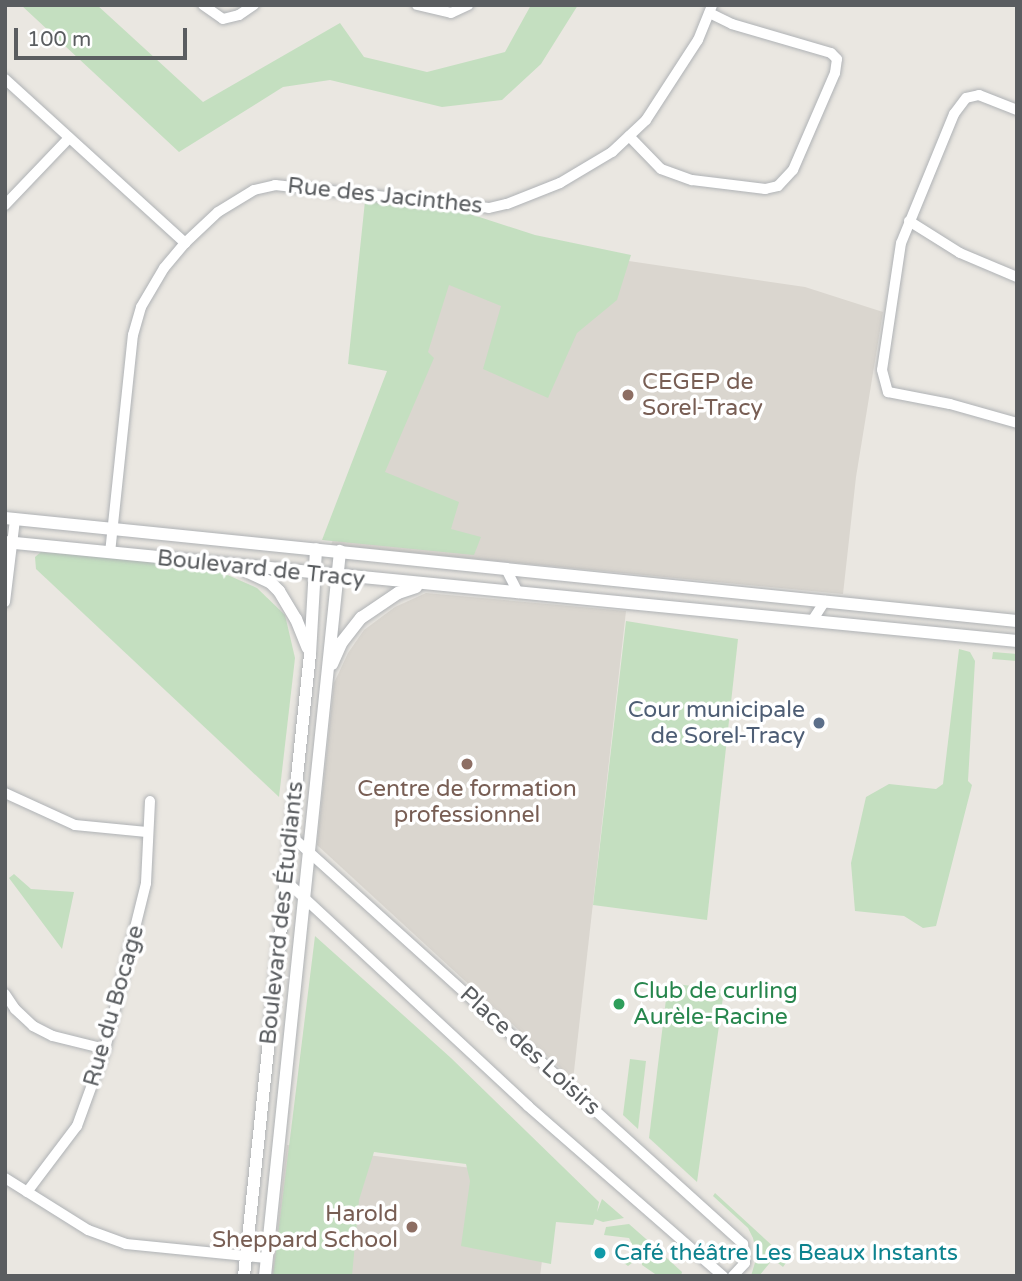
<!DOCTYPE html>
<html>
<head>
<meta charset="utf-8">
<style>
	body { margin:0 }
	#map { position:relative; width:1022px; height:1281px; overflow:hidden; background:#eae7e1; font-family:"Varela Round",sans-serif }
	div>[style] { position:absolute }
	.education>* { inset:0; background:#dad6cf }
	.green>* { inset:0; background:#c4dfc0 }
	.roads { filter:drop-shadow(0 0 2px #afb2b5) drop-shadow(0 0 2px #afb2b5) }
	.minor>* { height:10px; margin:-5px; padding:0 5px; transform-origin:5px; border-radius:5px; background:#fff }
	.tertiary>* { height:12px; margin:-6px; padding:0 6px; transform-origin:6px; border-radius:6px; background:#fff }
	.dots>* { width:19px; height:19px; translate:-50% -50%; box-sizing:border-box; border:4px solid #fff; border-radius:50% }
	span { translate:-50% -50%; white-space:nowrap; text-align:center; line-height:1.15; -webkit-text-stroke:7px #fff; paint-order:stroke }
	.street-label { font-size:23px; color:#5a5d60 }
	.education-label { font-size:23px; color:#785e54 }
	.left { translate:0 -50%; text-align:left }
	.right { translate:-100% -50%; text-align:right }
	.service-label { font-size:23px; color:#4e5e75 }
	.leisure-label { font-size:23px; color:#27864d }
	.culture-label { font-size:23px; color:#0d838f }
	.frame { position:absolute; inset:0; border:7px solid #5a5d60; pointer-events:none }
	.scale { position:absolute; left:14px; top:28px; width:173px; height:32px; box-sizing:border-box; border:4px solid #5a5d60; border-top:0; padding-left:9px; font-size:21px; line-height:24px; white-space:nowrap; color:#5a5d60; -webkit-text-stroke:5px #fff; paint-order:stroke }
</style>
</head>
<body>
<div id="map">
	<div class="education">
		<i style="clip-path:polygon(446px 234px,805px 287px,883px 312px,856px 477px,843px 594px,331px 545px)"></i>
		<i style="clip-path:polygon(426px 593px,626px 611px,573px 1080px,317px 845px,334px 683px,348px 653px,364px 630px,395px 607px)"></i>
		<i style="clip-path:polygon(287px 1145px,553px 1178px,540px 1276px,272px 1276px)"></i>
	</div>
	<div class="green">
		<i style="clip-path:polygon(21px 5px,97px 5px,203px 102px,340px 23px,364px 57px,427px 72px,505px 52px,531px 5px,578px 5px,541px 64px,502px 100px,442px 107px,330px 80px,283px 87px,179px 152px)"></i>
		<i style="clip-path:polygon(365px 201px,464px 212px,535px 235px,631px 255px,617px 300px,577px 333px,548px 398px,483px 369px,501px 306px,449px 285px,428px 352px,434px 358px,385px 472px,459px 502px,451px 529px,481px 537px,474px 555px,322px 540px,387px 371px,348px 364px)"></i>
		<i style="clip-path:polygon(41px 552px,162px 561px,214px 569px,257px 588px,285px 615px,295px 658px,279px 797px,36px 569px,35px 557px)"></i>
		<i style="clip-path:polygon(626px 621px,738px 639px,707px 920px,593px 905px)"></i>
		<i style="clip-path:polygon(959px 649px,970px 652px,975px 661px,968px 781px,972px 785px,936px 926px,923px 928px,904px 916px,855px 911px,851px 863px,866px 797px,889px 784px,936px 789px,943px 784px)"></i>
		<i style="clip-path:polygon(993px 652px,1017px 654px,1017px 661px,992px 659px)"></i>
		<i style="clip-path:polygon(14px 874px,31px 889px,74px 892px,62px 949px,9px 878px)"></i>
		<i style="clip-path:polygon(315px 936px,451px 1058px,599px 1202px,597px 1212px,602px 1199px,624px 1218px,603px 1222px,595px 1219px,593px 1225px,556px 1222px,551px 1264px,461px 1246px,470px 1181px,466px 1164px,374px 1152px,359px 1200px,352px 1276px,273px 1276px)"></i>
		<i style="clip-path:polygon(668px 983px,724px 990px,697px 1182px,649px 1138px)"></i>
		<i style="clip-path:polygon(630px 1059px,646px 1061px,638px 1129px,623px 1115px)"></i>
		<i style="clip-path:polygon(715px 1193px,788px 1260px,783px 1267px,773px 1259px,759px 1276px,751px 1276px,757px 1256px,753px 1238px,748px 1228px,713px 1196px)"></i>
		<i style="clip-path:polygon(629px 1224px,654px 1246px,628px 1266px,624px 1263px,634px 1248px,629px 1238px,604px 1235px,606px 1227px)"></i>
		<i style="clip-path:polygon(657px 1249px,682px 1272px,681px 1276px,658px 1276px,642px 1265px,642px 1261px)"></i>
	</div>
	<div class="roads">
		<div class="minor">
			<i style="left:203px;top:5px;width:24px;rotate:35deg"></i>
			<i style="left:223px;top:19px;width:16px;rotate:-14deg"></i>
			<i style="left:239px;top:15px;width:18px;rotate:-34deg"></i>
			<i style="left:417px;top:5px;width:35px;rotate:13deg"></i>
			<i style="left:451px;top:13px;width:19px;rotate:-25deg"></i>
			<i style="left:5px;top:79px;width:244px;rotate:42.3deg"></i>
			<i style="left:1017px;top:110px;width:41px;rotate:-158.5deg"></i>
			<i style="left:979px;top:95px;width:13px;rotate:167deg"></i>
			<i style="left:966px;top:98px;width:20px;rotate:127deg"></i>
			<i style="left:954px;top:114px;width:139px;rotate:112.3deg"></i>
			<i style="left:901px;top:243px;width:128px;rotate:98.5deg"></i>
			<i style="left:882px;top:370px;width:23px;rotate:75deg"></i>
			<i style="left:888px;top:392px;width:63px;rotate:11deg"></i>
			<i style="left:950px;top:404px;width:70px;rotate:15.8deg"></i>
			<i style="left:629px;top:136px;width:46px;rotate:45.9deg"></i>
			<i style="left:661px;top:169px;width:33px;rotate:20deg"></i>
			<i style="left:692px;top:180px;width:74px;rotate:7deg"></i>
			<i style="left:765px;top:189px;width:13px;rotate:-13deg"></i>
			<i style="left:778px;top:186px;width:22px;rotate:-47deg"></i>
			<i style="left:793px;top:170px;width:106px;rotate:-66.6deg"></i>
			<i style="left:835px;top:73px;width:14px;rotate:-82deg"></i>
			<i style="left:837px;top:59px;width:8px;rotate:-135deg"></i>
			<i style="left:831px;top:53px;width:103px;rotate:-163.7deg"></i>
			<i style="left:732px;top:24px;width:25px;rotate:-154deg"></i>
			<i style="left:5px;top:205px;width:93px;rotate:-46.3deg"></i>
			<i style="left:909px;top:221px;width:60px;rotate:32.1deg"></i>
			<i style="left:960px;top:253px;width:62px;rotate:22.8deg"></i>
			<i style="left:110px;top:553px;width:219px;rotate:-84deg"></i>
			<i style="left:133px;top:335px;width:29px;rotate:-74deg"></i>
			<i style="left:141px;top:307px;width:45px;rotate:-59.5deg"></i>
			<i style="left:164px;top:268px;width:33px;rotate:-50deg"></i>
			<i style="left:185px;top:243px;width:45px;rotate:-43.2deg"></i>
			<i style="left:218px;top:212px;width:42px;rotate:-31.4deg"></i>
			<i style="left:254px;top:190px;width:22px;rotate:-13deg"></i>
			<i style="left:275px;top:185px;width:215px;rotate:6.1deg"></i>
			<i style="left:489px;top:208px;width:18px;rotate:-13deg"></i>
			<i style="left:507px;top:204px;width:57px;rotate:-21.6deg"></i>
			<i style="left:560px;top:183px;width:61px;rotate:-30.8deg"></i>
			<i style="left:612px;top:152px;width:47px;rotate:-43.3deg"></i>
			<i style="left:646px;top:120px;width:95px;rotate:-57deg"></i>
			<i style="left:698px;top:40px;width:38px;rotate:-68deg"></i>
			<i style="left:506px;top:569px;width:27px;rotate:63deg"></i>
			<i style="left:5px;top:602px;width:84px;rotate:-83.1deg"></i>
			<i style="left:812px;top:621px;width:24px;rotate:-57deg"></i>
			<i style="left:5px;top:793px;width:77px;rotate:24.6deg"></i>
			<i style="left:75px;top:825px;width:72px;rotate:5.6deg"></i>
			<i style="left:289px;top:834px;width:612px;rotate:42.08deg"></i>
			<i style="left:743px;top:1244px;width:19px;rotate:84deg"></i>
			<i style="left:745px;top:1263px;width:18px;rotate:133deg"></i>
			<i style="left:285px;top:880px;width:332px;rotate:42.9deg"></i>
			<i style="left:528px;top:1106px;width:259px;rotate:41.1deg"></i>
			<i style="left:5px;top:994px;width:18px;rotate:56deg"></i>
			<i style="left:15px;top:1009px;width:25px;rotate:43deg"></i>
			<i style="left:33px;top:1026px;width:22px;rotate:27deg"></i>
			<i style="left:53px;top:1036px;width:54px;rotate:14deg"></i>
			<i style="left:5px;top:1178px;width:98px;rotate:32.1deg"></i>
			<i style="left:88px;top:1230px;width:40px;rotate:20.2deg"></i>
			<i style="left:126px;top:1244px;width:141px;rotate:5.7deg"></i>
			<i style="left:27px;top:1192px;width:83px;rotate:-52.9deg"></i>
			<i style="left:77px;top:1126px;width:82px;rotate:-70deg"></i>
			<i style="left:105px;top:1049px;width:171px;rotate:-76.1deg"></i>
			<i style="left:146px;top:883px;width:82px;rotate:-87.2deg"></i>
		</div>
		<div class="tertiary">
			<i style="left:5px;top:518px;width:1017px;rotate:5.81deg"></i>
			<i style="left:5px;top:542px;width:1017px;rotate:5.59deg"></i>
			<i style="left:246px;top:571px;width:26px;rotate:25deg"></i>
			<i style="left:270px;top:582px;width:13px;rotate:45deg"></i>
			<i style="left:279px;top:591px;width:33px;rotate:59deg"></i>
			<i style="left:296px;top:619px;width:31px;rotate:68deg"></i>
			<i style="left:332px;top:664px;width:24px;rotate:-66deg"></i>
			<i style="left:342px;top:642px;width:31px;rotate:-52deg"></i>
			<i style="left:361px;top:618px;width:45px;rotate:-34deg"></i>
			<i style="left:398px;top:593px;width:19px;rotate:-18deg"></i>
			<i style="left:244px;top:1276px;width:625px;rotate:-83.94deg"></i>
			<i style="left:310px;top:654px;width:105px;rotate:-86.7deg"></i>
			<i style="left:265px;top:1276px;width:729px;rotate:-84.09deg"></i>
		</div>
	</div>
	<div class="dots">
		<i style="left:628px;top:395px;background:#8d6e63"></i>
		<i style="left:819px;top:723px;background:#5c6f8a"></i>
		<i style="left:467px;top:764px;background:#8d6e63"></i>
		<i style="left:619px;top:1004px;background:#2e9e5b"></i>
		<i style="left:412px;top:1227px;background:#8d6e63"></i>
		<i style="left:600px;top:1253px;background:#0f9aa8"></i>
	</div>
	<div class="street-label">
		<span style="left:385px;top:196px;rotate:6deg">Rue des Jacinthes</span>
		<span style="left:261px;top:569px;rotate:6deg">Boulevard de Tracy</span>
		<span style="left:282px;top:913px;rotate:-84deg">Boulevard des Étudiants</span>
		<span style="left:114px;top:1006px;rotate:-74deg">Rue du Bocage</span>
		<span style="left:530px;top:1051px;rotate:42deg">Place des Loisirs</span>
	</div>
	<div class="education-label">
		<span class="left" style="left:642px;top:395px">CEGEP de<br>Sorel-Tracy</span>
		<span style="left:467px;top:802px">Centre de formation<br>professionnel</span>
		<span class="right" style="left:398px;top:1227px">Harold<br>Sheppard School</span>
	</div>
	<div class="service-label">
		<span class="right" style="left:805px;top:723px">Cour municipale<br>de Sorel-Tracy</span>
	</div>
	<div class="leisure-label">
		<span class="left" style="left:633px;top:1004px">Club de curling<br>Aurèle-Racine</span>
	</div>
	<div class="culture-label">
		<span class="left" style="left:614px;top:1253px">Café théâtre Les Beaux Instants</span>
	</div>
	<div class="frame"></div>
	<div class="scale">100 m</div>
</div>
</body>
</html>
